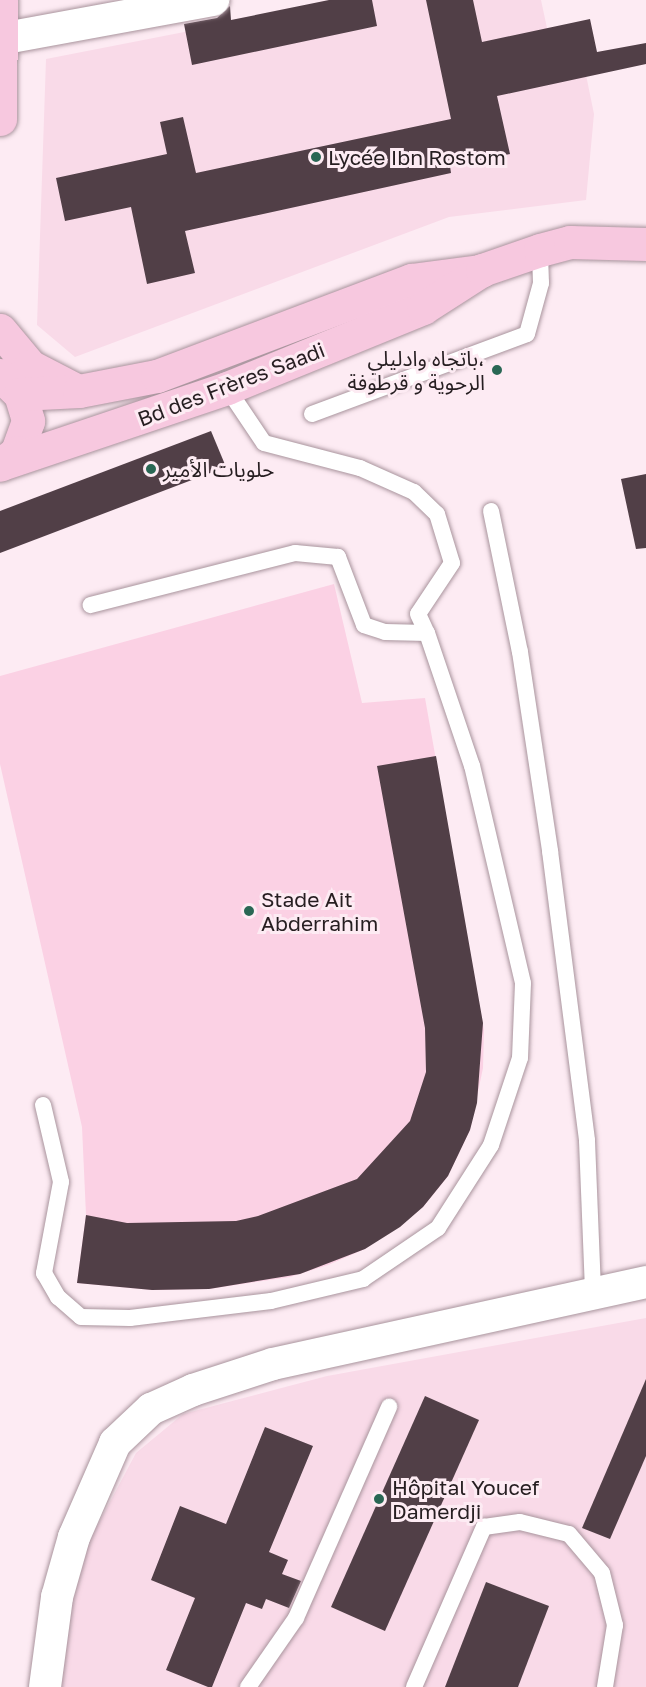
<!DOCTYPE html>
<html>
<head>
<meta charset="utf-8">
<style>
	body { margin:0 }
	#map { position:relative; width:646px; height:1687px; overflow:hidden; background:#fdebf3; font-family:"Golos Text","Noto Sans Arabic",sans-serif }
	div>[style] { position:absolute }
	.built>* { inset:0; background:#f9dae8 }
	.green>* { inset:0; background:#fbd1e4 }
	.building>* { inset:0; background:#513f47 }
	.roads { filter:drop-shadow(0 0 2px #a9949d) drop-shadow(0 0 2px #a9949d) }
	.service>* { height:16px; margin:-8px; padding:0 8px; transform-origin:8px; border-radius:8px; background:#fff }
	.minor>* { height:32px; margin:-16px; padding:0 16px; transform-origin:16px; border-radius:16px; background:#fff }
	.primary>* { height:33px; margin:-16.5px; padding:0 16.5px; transform-origin:16.5px; border-radius:16.5px; background:#f7c8df }
	.dots>* { width:16px; height:16px; translate:-50% -50%; box-sizing:border-box; border:3px solid #fdebf3; border-radius:50% }
	span { translate:-50% -50%; white-space:nowrap; text-align:center; line-height:1.15; -webkit-text-stroke:6px #fdebf3; paint-order:stroke }
	.poi-label { font-size:21px; color:#261e21 }
	.left { translate:0 -50%; text-align:left }
	.right { translate:-100% -50%; text-align:right }
	.street-label { font-size:21px; color:#261e21 }
</style>
</head>
<body>
<div id="map">
	<div class="built">
		<i style="clip-path:polygon(348px 0,541px 0,547px 28px,576px 26px,594px 114px,586px 200px,449px 217px,75px 357px,37px 325px,46px 59px)"></i>
		<i style="clip-path:polygon(646px 1318px,646px 1687px,56px 1687px,59px 1624px,87px 1545px,136px 1453px,183px 1414px,327px 1376px)"></i>
	</div>
	<div class="green">
		<i style="clip-path:polygon(334px 584px,362px 703px,425px 698px,484px 1030px,483px 1068px,470px 1130px,448px 1176px,423px 1207px,365px 1249px,328px 1265px,290px 1277px,209px 1289px,152px 1290px,77px 1283px,86px 1215px,82px 1127px,0 764px,0 676px)"></i>
	</div>
	<div class="building">
		<i style="clip-path:polygon(329px 0,372px 0,377px 26px,192px 65px,184px 24px,217px 18px,230px 6px,231px 20px)"></i>
		<i style="clip-path:polygon(426px 0,473px 0,482px 42px,590px 19px,597px 52px,646px 43px,646px 64px,497px 96px,510px 154px,450px 166px,451px 173px,185px 231px,195px 273px,147px 284px,131px 207px,65px 221px,56px 178px,167px 154px,160px 122px,183px 117px,196px 173px,451px 119px)"></i>
		<i style="clip-path:polygon(211px 431px,226px 467px,0 553px,0 511px)"></i>
		<i style="clip-path:polygon(646px 474px,646px 548px,636px 549px,621px 479px)"></i>
		<i style="clip-path:polygon(436px 756px,483px 1023px,477px 1103px,470px 1130px,448px 1176px,423px 1207px,400px 1227px,365px 1249px,300px 1274px,209px 1289px,152px 1290px,77px 1283px,86px 1215px,127px 1223px,236px 1221px,258px 1216px,357px 1179px,410px 1121px,426px 1072px,425px 1028px,377px 766px)"></i>
		<i style="clip-path:polygon(646px 1379px,646px 1456px,610px 1539px,582px 1528px)"></i>
		<i style="clip-path:polygon(425px 1396px,479px 1420px,385px 1631px,331px 1607px)"></i>
		<i style="clip-path:polygon(265px 1427px,313px 1446px,269px 1552px,288px 1560px,282px 1574px,301px 1581px,289px 1608px,266px 1599px,262px 1609px,246px 1603px,212px 1687px,208px 1687px,166px 1670px,195px 1598px,151px 1580px,180px 1506px,226px 1524px)"></i>
		<i style="clip-path:polygon(486px 1582px,549px 1606px,518px 1687px,445px 1687px)"></i>
	</div>
	<div class="roads">
		<div class="service">
			<i style="left:227px;top:388px;width:66px;rotate:56.1deg"></i>
			<i style="left:264px;top:443px;width:99px;rotate:14.6deg"></i>
			<i style="left:360px;top:468px;width:59px;rotate:24deg"></i>
			<i style="left:414px;top:492px;width:32px;rotate:44deg"></i>
			<i style="left:437px;top:514px;width:51px;rotate:73deg"></i>
			<i style="left:452px;top:563px;width:61px;rotate:123.7deg"></i>
			<i style="left:418px;top:614px;width:21px;rotate:65deg"></i>
			<i style="left:312px;top:414px;width:229px;rotate:-20.4deg"></i>
			<i style="left:527px;top:334px;width:53px;rotate:-74.6deg"></i>
			<i style="left:541px;top:283px;width:33px;rotate:-92deg"></i>
			<i style="left:491px;top:511px;width:144px;rotate:78.4deg"></i>
			<i style="left:520px;top:652px;width:201px;rotate:81.4deg"></i>
			<i style="left:550px;top:851px;width:292px;rotate:82.7deg"></i>
			<i style="left:587px;top:1141px;width:152px;rotate:87.7deg"></i>
			<i style="left:43px;top:1105px;width:79px;rotate:76.8deg"></i>
			<i style="left:61px;top:1182px;width:93px;rotate:100.6deg"></i>
			<i style="left:44px;top:1273px;width:28px;rotate:60deg"></i>
			<i style="left:58px;top:1297px;width:30px;rotate:41deg"></i>
			<i style="left:81px;top:1317px;width:49px;rotate:1.2deg"></i>
			<i style="left:130px;top:1318px;width:142px;rotate:-6.9deg"></i>
			<i style="left:271px;top:1301px;width:95px;rotate:-13.4deg"></i>
			<i style="left:363px;top:1279px;width:91px;rotate:-34.2deg"></i>
			<i style="left:438px;top:1228px;width:98px;rotate:-57.4deg"></i>
			<i style="left:491px;top:1145px;width:92px;rotate:-71.6deg"></i>
			<i style="left:520px;top:1058px;width:75px;rotate:-87.7deg"></i>
			<i style="left:523px;top:983px;width:223px;rotate:-103.2deg"></i>
			<i style="left:472px;top:766px;width:140px;rotate:-108.7deg"></i>
			<i style="left:427px;top:633px;width:42px;rotate:-178.6deg"></i>
			<i style="left:385px;top:632px;width:22px;rotate:-162deg"></i>
			<i style="left:364px;top:625px;width:73px;rotate:-110.9deg"></i>
			<i style="left:338px;top:557px;width:43px;rotate:-174.7deg"></i>
			<i style="left:295px;top:553px;width:211px;rotate:165.7deg"></i>
			<i style="left:248px;top:1687px;width:84px;rotate:-55.2deg"></i>
			<i style="left:296px;top:1618px;width:231px;rotate:-66.2deg"></i>
			<i style="left:414px;top:1687px;width:175px;rotate:-66.4deg"></i>
			<i style="left:484px;top:1527px;width:36px;rotate:-8deg"></i>
			<i style="left:520px;top:1522px;width:50px;rotate:13.8deg"></i>
			<i style="left:569px;top:1534px;width:51px;rotate:49.8deg"></i>
			<i style="left:602px;top:1573px;width:54px;rotate:76deg"></i>
			<i style="left:615px;top:1625px;width:63px;rotate:99.2deg"></i>
		</div>
		<div class="minor">
			<i style="left:0;top:39px;width:217px;rotate:-10.4deg"></i>
			<i style="left:45px;top:1687px;width:91px;rotate:-82.4deg"></i>
			<i style="left:57px;top:1597px;width:62px;rotate:-74.2deg"></i>
			<i style="left:74px;top:1537px;width:103px;rotate:-66.4deg"></i>
			<i style="left:115px;top:1443px;width:50px;rotate:-43.4deg"></i>
			<i style="left:151px;top:1409px;width:46px;rotate:-24.3deg"></i>
			<i style="left:193px;top:1390px;width:84px;rotate:-18deg"></i>
			<i style="left:273px;top:1364px;width:382px;rotate:-12.4deg"></i>
		</div>
		<div class="primary">
			<i style="left:0;top:119px;width:119px;rotate:-89.5deg"></i>
			<i style="left:0;top:330px;width:47px;rotate:50.2deg"></i>
			<i style="left:30px;top:366px;width:50px;rotate:27.6deg"></i>
			<i style="left:0;top:375px;width:28px;rotate:44deg"></i>
			<i style="left:20px;top:394px;width:28px;rotate:73deg"></i>
			<i style="left:28px;top:421px;width:33px;rotate:110deg"></i>
			<i style="left:17px;top:452px;width:21px;rotate:143deg"></i>
			<i style="left:20px;top:394px;width:59px;rotate:-2.9deg"></i>
			<i style="left:79px;top:391px;width:79px;rotate:-10.9deg"></i>
			<i style="left:157px;top:376px;width:272px;rotate:-20.7deg"></i>
			<i style="left:411px;top:280px;width:71px;rotate:-7.3deg"></i>
			<i style="left:4px;top:463px;width:235px;rotate:-18.6deg"></i>
			<i style="left:227px;top:388px;width:212px;rotate:-22.2deg"></i>
			<i style="left:423px;top:308px;width:70px;rotate:-32.8deg"></i>
			<i style="left:482px;top:270px;width:61px;rotate:-19deg"></i>
			<i style="left:540px;top:250px;width:31px;rotate:-15deg"></i>
			<i style="left:570px;top:242px;width:76px;rotate:1.5deg"></i>
		</div>
	</div>
	<div class="dots">
		<i style="left:316px;top:157px;background:#296754"></i>
		<i style="left:497px;top:370px;background:#296754"></i>
		<i style="left:151px;top:469px;background:#296754"></i>
		<i style="left:249px;top:911px;background:#296754"></i>
		<i style="left:379px;top:1499px;background:#296754"></i>
	</div>
	<div class="poi-label">
		<span class="left" style="left:328px;top:157px">Lycée Ibn Rostom</span>
		<span class="right" style="left:485px;top:370px">باتجاه وادليلي،<br>الرحوية و قرطوفة</span>
		<span class="left" style="left:163px;top:469px">حلويات الأمير</span>
		<span class="left" style="left:261px;top:911px">Stade Ait<br>Abderrahim</span>
		<span class="left" style="left:392px;top:1499px">Hôpital Youcef<br>Damerdji</span>
	</div>
	<div class="street-label">
		<span style="left:231px;top:384px;rotate:-21deg">Bd des Frères Saadi</span>
	</div>
</div>
</body>
</html>
